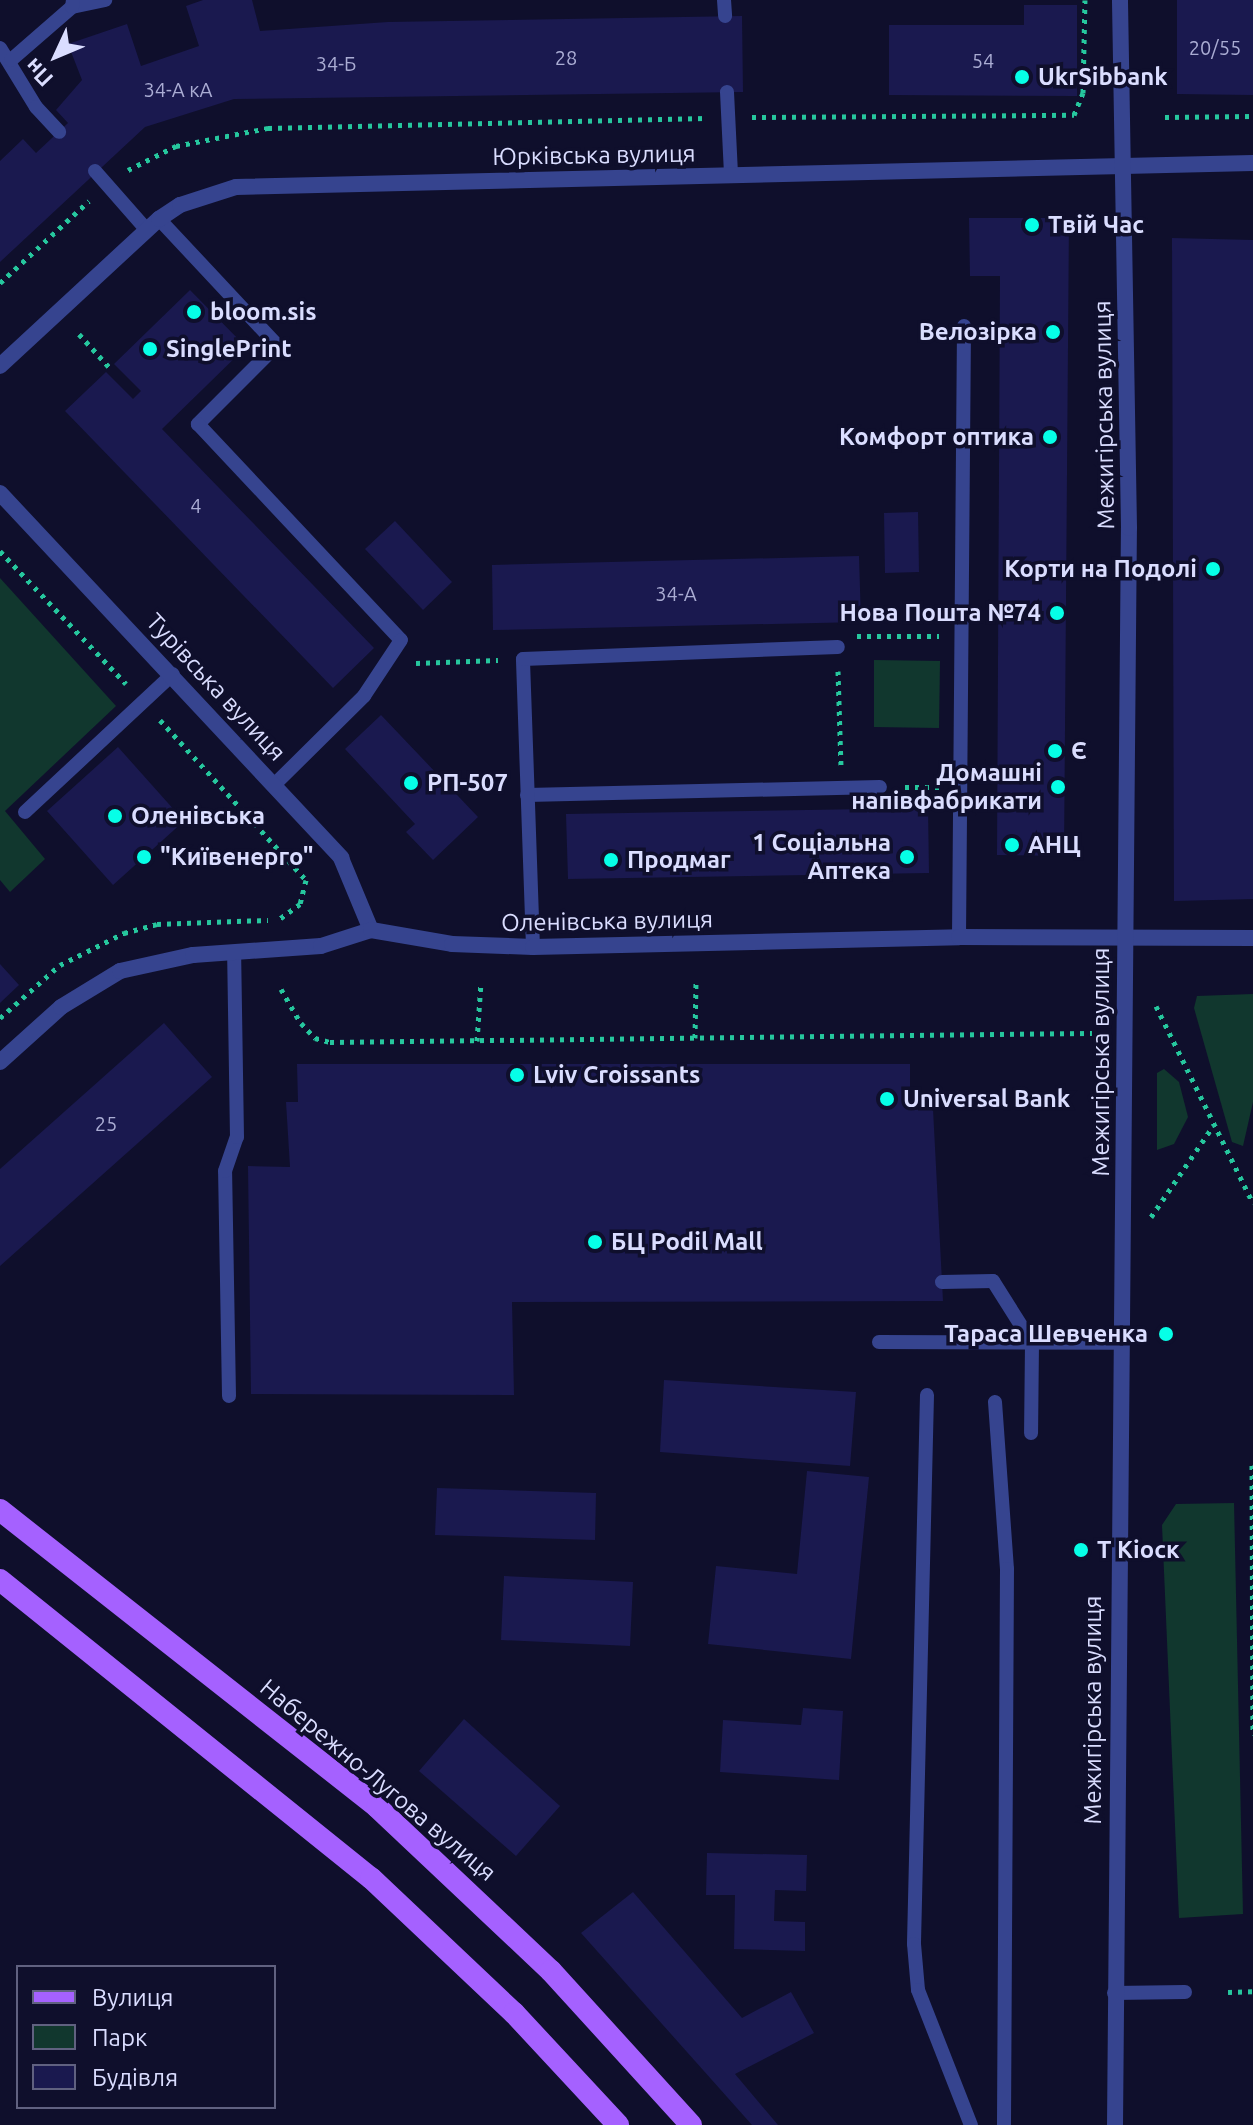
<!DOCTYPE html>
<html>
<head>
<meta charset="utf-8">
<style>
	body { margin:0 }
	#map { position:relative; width:1253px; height:2125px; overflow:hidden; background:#0f0f2c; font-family:Ubuntu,sans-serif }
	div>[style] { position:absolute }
	.green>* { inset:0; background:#11372e }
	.building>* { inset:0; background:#1a194f }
	.path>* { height:5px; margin-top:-2.5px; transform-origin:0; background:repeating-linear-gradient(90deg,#26c79e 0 4px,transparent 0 10px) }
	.service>* { height:14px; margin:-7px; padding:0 7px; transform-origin:7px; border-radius:7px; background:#36448f }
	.minor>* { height:16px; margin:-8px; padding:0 8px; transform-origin:8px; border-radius:8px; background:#36448f }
	.tertiary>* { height:16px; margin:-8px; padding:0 8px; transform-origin:8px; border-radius:8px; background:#36448f }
	.primary>* { height:22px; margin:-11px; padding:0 11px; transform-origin:11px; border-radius:11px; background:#a561ff }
	.dots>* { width:22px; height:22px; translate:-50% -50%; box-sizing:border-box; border:4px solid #0f0f2c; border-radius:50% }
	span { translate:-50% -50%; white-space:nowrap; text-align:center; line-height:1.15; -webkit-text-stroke:7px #0f0f2c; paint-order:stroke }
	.number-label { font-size:20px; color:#aaacd3 }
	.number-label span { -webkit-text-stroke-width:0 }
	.poi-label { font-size:24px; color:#daddff; font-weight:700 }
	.left { translate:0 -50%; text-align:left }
	.right { translate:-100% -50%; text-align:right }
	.street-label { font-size:24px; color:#daddff }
	.legend { position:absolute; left:16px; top:1965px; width:260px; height:144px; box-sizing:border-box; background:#0f0f2c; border:2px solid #606180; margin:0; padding:10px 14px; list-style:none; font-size:24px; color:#daddff }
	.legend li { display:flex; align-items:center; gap:16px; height:40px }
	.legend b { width:40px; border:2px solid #606180 }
	.north { position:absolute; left:16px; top:16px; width:80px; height:80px; -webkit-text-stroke:6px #0f0f2c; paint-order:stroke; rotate:226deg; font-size:22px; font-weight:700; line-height:32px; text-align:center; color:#daddff }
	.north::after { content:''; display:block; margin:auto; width:28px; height:36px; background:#daddff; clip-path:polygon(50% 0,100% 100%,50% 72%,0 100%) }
</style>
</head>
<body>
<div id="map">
	<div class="green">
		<i style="clip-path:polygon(0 578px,116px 706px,5px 811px,45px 859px,10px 892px,0 880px)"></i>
		<i style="clip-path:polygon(874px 660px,940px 661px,939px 728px,874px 727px)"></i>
		<i style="clip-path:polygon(1253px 994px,1253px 1102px,1243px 1146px,1232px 1142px,1194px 1008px,1197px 996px)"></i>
		<i style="clip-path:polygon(1164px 1069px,1179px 1082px,1188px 1117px,1174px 1144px,1157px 1150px,1157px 1073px)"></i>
		<i style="clip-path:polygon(1234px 1503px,1243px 1914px,1179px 1918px,1162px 1525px,1176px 1504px)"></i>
	</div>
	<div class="building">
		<i style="clip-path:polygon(203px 0,252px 0,260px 31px,388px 22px,742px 16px,743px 92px,234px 99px,145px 127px,0 262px,0 161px,23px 139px,36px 153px,68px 123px,56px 110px,82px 80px,68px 44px,127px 24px,141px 66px,199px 46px,186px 6px)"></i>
		<i style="clip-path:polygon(1177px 0,1253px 0,1253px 95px,1177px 94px)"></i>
		<i style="clip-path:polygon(1024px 5px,1077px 5px,1077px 96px,889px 95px,889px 25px,1024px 25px)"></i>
		<i style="clip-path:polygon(969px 218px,1069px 218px,1064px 856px,997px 855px,1000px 276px,970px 276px)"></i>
		<i style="clip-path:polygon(1172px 238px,1253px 240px,1253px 899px,1174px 901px)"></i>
		<i style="clip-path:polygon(190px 290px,246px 347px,162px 429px,374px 648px,333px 688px,65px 411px,106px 372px,133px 399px,141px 391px,114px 364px)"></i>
		<i style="clip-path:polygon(918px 512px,919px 572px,885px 573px,884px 513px)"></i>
		<i style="clip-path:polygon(395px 521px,452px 582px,423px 610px,365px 549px)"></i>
		<i style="clip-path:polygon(859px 556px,861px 622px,493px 630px,492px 565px)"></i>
		<i style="clip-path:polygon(381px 715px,478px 817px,433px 860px,406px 832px,415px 824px,345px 749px)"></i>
		<i style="clip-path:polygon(118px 747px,184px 821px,113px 885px,47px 811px)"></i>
		<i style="clip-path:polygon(928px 808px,929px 873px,568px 879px,566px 814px)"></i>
		<i style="clip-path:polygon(0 964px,19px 985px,0 1003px)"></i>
		<i style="clip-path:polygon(164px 1023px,212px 1077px,0 1266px,0 1169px)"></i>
		<i style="clip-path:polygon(297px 1064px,910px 1064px,910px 1110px,933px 1109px,943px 1301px,512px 1302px,514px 1395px,251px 1394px,248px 1166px,290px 1167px,286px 1102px,298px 1102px)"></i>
		<i style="clip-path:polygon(664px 1380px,856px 1392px,850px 1466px,660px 1452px)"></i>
		<i style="clip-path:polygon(807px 1471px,869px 1477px,851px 1659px,708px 1644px,716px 1566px,797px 1574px)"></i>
		<i style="clip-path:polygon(437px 1488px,596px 1493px,595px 1540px,435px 1535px)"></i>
		<i style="clip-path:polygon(504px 1576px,633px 1582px,630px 1646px,501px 1640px)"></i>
		<i style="clip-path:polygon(803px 1708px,843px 1711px,839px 1780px,720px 1772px,723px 1720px,801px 1725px)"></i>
		<i style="clip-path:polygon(464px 1719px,560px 1806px,516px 1856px,419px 1771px)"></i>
		<i style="clip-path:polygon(707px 1853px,807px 1855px,806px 1891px,775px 1890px,774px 1921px,805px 1922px,805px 1951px,734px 1949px,735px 1895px,706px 1895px)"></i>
		<i style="clip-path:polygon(633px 1892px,742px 2018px,791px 1992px,814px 2033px,735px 2074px,778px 2125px,752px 2125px,581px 1933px)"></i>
	</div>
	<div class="path">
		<i style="left:752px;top:117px;width:322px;rotate:-0.4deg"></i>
		<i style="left:1074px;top:115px;width:24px;rotate:-68deg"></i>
		<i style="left:1083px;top:93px;width:93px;rotate:-88.8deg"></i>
		<i style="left:1165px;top:117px;width:88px;rotate:-0.7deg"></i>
		<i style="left:128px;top:170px;width:54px;rotate:-26.6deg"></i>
		<i style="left:176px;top:146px;width:94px;rotate:-11.1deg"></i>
		<i style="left:268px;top:128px;width:438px;rotate:-1.3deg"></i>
		<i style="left:0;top:283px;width:121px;rotate:-42.7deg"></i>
		<i style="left:79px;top:334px;width:45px;rotate:47.7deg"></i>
		<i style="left:0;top:551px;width:183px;rotate:46.5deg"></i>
		<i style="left:857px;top:636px;width:82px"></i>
		<i style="left:416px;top:663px;width:82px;rotate:-2.1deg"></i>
		<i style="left:838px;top:671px;width:94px;rotate:88.2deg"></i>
		<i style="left:160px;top:720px;width:217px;rotate:47.6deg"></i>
		<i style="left:306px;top:880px;width:25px;rotate:104deg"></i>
		<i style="left:300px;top:904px;width:27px;rotate:144deg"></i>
		<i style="left:905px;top:787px;width:34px"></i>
		<i style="left:281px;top:989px;width:39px;rotate:60deg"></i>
		<i style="left:301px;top:1023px;width:21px;rotate:47deg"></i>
		<i style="left:315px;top:1038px;width:16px;rotate:15deg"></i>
		<i style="left:330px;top:1042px;width:762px;rotate:-0.68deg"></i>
		<i style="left:1156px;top:1006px;width:220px;rotate:63.8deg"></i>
		<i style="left:0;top:1018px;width:80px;rotate:-41.5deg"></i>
		<i style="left:60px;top:965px;width:72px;rotate:-26.6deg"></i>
		<i style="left:124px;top:933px;width:34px;rotate:-15deg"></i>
		<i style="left:157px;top:924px;width:111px;rotate:-2.1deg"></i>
		<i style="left:695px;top:1038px;width:57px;rotate:-89deg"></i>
		<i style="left:477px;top:1041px;width:59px;rotate:-86.1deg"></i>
		<i style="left:1151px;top:1217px;width:110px;rotate:-55.7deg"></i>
		<i style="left:1252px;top:1465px;width:270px;rotate:89.8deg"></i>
		<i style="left:1228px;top:1992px;width:25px;rotate:-2deg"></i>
	</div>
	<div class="service">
		<i style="left:724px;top:0;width:16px;rotate:86deg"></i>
		<i style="left:72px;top:7px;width:34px;rotate:-12deg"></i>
		<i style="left:0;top:48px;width:69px;rotate:58.6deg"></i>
		<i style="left:36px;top:107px;width:34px;rotate:47deg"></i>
		<i style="left:11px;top:60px;width:81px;rotate:-41deg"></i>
		<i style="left:72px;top:7px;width:7px;rotate:-82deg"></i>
		<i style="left:727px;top:92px;width:83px;rotate:87.2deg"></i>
		<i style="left:95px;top:171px;width:77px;rotate:48.7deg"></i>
		<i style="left:159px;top:219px;width:173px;rotate:46.9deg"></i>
		<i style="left:277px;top:345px;width:112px;rotate:135deg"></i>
		<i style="left:198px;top:424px;width:296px;rotate:46.8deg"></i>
		<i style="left:401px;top:640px;width:67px;rotate:123.5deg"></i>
		<i style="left:364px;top:696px;width:127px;rotate:135.3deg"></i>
		<i style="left:527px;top:795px;width:353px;rotate:-1.3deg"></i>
		<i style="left:25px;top:812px;width:202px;rotate:-43deg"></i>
		<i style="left:959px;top:937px;width:611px;rotate:-89.53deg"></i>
		<i style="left:533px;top:947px;width:288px;rotate:-92deg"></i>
		<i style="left:523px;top:659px;width:315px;rotate:-2.2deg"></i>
		<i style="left:942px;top:1282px;width:51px;rotate:-1.1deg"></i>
		<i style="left:993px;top:1281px;width:73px;rotate:57.8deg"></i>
		<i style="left:1032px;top:1343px;width:90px;rotate:90.6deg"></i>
		<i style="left:879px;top:1342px;width:242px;rotate:0.2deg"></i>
		<i style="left:927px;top:1395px;width:549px;rotate:91.36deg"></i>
		<i style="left:914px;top:1944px;width:46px;rotate:85deg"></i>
		<i style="left:918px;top:1990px;width:145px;rotate:68.6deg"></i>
		<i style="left:229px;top:1396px;width:225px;rotate:-91deg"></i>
		<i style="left:225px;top:1171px;width:36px;rotate:-71deg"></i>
		<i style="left:237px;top:1137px;width:185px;rotate:-90.9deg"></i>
		<i style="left:995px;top:1402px;width:167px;rotate:85.9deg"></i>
		<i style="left:1007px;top:1569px;width:556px;rotate:90.31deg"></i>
		<i style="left:1114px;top:1993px;width:71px;rotate:-0.8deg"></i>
	</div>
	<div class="minor">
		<i style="left:0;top:366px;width:217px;rotate:-42.8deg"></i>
		<i style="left:159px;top:219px;width:25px;rotate:-34deg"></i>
		<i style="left:180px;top:205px;width:59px;rotate:-17.8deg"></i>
		<i style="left:236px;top:187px;width:1017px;rotate:-1.35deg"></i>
		<i style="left:0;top:493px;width:500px;rotate:46.9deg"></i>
		<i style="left:341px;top:858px;width:78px;rotate:67.4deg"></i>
		<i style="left:0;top:1062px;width:82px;rotate:-42deg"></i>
		<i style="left:61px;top:1007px;width:69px;rotate:-31.4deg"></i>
		<i style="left:120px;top:971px;width:75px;rotate:-12.4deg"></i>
		<i style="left:193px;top:955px;width:128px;rotate:-4deg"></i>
		<i style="left:321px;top:946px;width:52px;rotate:-17.7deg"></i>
		<i style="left:371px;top:930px;width:82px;rotate:9.8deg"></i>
		<i style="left:452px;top:944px;width:81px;rotate:2.1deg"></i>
		<i style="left:533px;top:947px;width:426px;rotate:-1.3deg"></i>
		<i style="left:959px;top:937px;width:294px;rotate:0.2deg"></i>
	</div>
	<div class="tertiary">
		<i style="left:1115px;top:2125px;width:1597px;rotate:-89.5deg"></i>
		<i style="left:1129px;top:528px;width:528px;rotate:-90.98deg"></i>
	</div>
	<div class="primary">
		<i style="left:0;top:1510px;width:480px;rotate:38.2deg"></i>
		<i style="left:377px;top:1807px;width:239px;rotate:43.3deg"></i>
		<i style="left:551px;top:1971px;width:208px;rotate:47.7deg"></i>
		<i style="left:0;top:1580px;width:476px;rotate:38.8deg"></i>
		<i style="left:371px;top:1878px;width:197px;rotate:43.4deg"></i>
		<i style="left:514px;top:2013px;width:153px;rotate:47.1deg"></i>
	</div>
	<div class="dots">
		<i style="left:1022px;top:77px;background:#06ffe7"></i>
		<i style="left:1032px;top:225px;background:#06ffe7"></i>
		<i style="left:194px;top:312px;background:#06ffe7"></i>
		<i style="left:1053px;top:332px;background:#06ffe7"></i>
		<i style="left:150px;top:349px;background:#06ffe7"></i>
		<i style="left:1050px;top:437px;background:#06ffe7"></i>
		<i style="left:1213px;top:569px;background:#06ffe7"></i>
		<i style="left:1057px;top:613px;background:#06ffe7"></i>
		<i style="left:1055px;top:751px;background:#06ffe7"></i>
		<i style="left:411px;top:783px;background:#06ffe7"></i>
		<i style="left:1058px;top:787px;background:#06ffe7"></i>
		<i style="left:115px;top:816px;background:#06ffe7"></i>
		<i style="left:1012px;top:845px;background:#06ffe7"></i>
		<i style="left:144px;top:857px;background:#06ffe7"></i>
		<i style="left:907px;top:857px;background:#06ffe7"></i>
		<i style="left:611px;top:860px;background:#06ffe7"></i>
		<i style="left:517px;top:1075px;background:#06ffe7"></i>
		<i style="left:887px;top:1099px;background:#06ffe7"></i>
		<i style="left:595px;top:1242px;background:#06ffe7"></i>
		<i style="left:1166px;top:1334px;background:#06ffe7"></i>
		<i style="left:1081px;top:1550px;background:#06ffe7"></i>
	</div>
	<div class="number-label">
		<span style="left:1215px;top:47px">20/55</span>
		<span style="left:566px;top:57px">28</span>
		<span style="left:983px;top:60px">54</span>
		<span style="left:336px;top:63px">34-Б</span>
		<span style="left:178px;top:89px">34-А кА</span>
		<span style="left:196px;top:505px">4</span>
		<span style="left:676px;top:593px">34-А</span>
		<span style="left:106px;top:1123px">25</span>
	</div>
	<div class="poi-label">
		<span class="left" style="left:1038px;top:77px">UkrSibbank</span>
		<span class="left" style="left:1048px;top:225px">Твій Час</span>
		<span class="left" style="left:210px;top:312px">bloom.sis</span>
		<span class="right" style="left:1037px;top:332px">Велозірка</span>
		<span class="left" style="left:166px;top:349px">SinglePrint</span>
		<span class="right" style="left:1034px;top:437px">Комфорт оптика</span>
		<span class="right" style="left:1197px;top:569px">Корти на Подолі</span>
		<span class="right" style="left:1041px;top:613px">Нова Пошта №74</span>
		<span class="left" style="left:1071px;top:751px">Є</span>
		<span class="right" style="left:1042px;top:787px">Домашні<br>напівфабрикати</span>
		<span class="left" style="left:427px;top:783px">РП-507</span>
		<span class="left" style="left:131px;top:816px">Оленівська</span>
		<span class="right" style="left:891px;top:857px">1 Соціальна<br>Аптека</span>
		<span class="left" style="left:1028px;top:845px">АНЦ</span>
		<span class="left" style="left:160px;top:857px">"Київенерго"</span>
		<span class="left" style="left:627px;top:860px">Продмаг</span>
		<span class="left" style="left:533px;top:1075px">Lviv Croissants</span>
		<span class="left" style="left:903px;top:1099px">Universal Bank</span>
		<span class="left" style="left:611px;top:1242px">БЦ Podil Mall</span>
		<span class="right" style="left:1148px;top:1334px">Тараса Шевченка</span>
		<span class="left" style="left:1097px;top:1550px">Т Кіоск</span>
	</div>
	<div class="street-label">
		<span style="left:594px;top:155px;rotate:-1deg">Юрківська вулиця</span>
		<span style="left:1104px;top:415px;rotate:-91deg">Межигірська вулиця</span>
		<span style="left:216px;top:687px;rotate:47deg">Турівська вулиця</span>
		<span style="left:607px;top:921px;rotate:-1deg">Оленівська вулиця</span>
		<span style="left:1101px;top:1062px;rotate:-90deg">Межигірська вулиця</span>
		<span style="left:1093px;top:1710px;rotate:-90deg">Межигірська вулиця</span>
		<span style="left:378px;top:1780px;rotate:40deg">Набережно-Лугова вулиця</span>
	</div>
	<ul class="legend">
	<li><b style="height:10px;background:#a561ff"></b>Вулиця</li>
	<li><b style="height:22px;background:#11372e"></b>Парк</li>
	<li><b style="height:22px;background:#1a194f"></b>Будівля</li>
	</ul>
	<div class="north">Пн</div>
</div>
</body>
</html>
